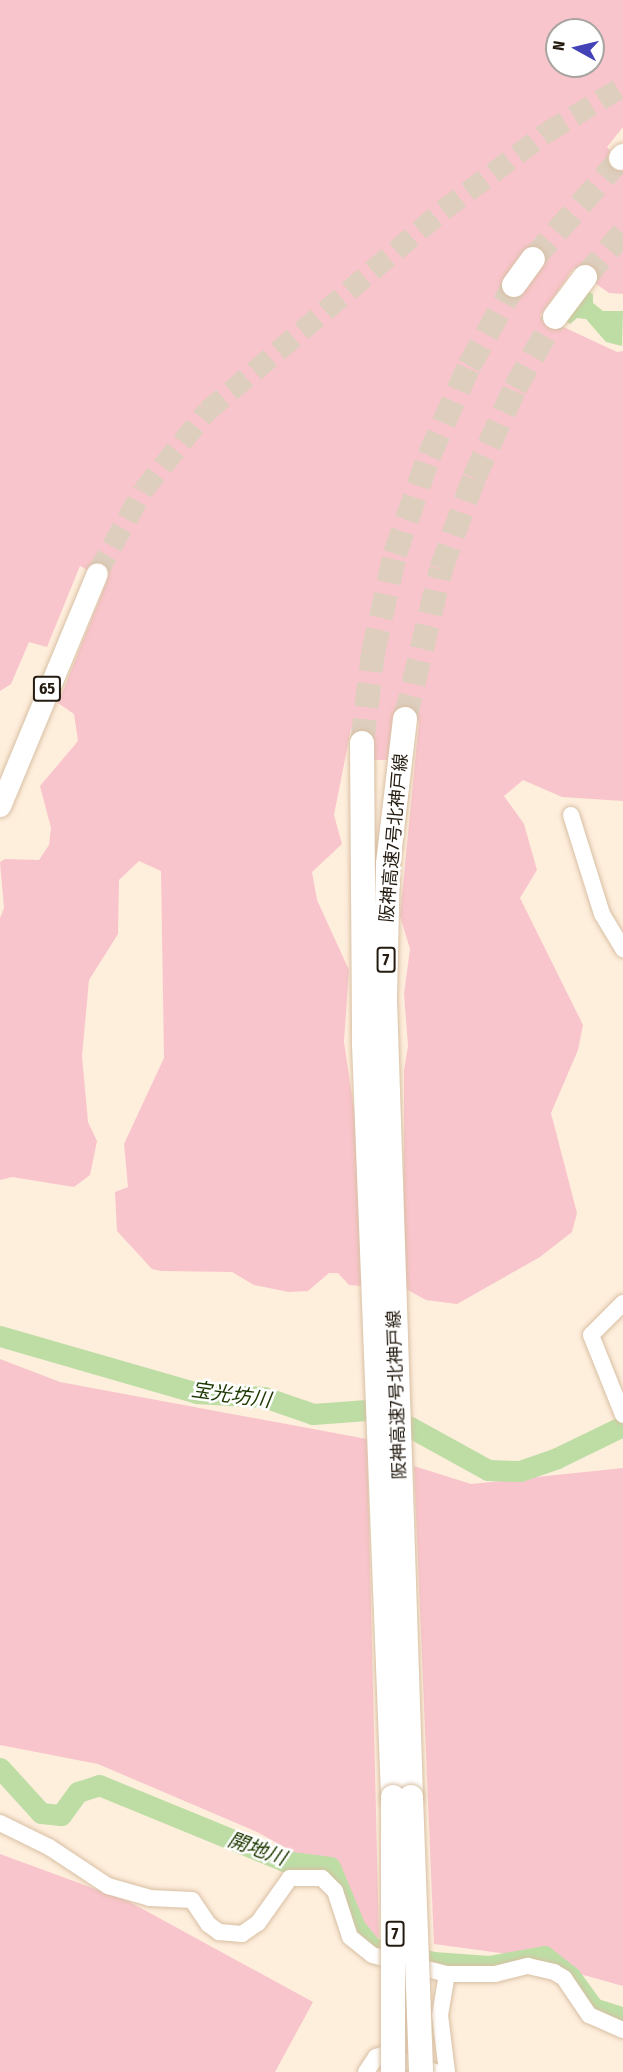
<!DOCTYPE html>
<html>
<head>
<meta charset="utf-8">
<style>
	body { margin:0 }
	#map { position:relative; width:623px; height:2072px; overflow:hidden; background:#feeedc; font-family:"Fira Sans Condensed","Noto Sans JP",sans-serif }
	div>[style] { position:absolute }
	.green>* { inset:0; background:#f9c5cc }
	.water>* { inset:0; background:#bddda5 }
	.river>* { height:21px; margin:-10.5px; padding:0 10.5px; transform-origin:10.5px; border-radius:10.5px; background:#bddda5 }
	.major-tunnel>* { height:21px; margin-top:-10.5px; transform-origin:0; background:repeating-linear-gradient(90deg,#ddcebe 0 21px,transparent 0 31px) }
	.highway-tunnel>* { height:24px; margin-top:-12px; transform-origin:0; background:repeating-linear-gradient(90deg,#ddcebe 0 24px,transparent 0 36px) }
	.roads { filter:drop-shadow(0 0 2px #d8bfa3) drop-shadow(0 0 2px #d8bfa3) }
	.minor>* { height:16px; margin:-8px; padding:0 8px; transform-origin:8px; border-radius:8px; background:#fff }
	.major>* { height:21px; margin:-10.5px; padding:0 10.5px; transform-origin:10.5px; border-radius:10.5px; background:#fff }
	.highway>* { height:24px; margin:-12px; padding:0 12px; transform-origin:12px; border-radius:12px; background:#fff }
	.bridges { filter:drop-shadow(0 0 2px #d8bfa3) drop-shadow(0 0 2px #d8bfa3) }
	.highway-bridge>* { height:24px; margin:-12px; padding:0 12px; transform-origin:12px; border-radius:12px; background:#fff }
	span { translate:-50% -50%; white-space:nowrap; text-align:center; line-height:1.15; -webkit-text-stroke:5px #fff; paint-order:stroke }
	.shield-label span { padding:2px 4px; background:#fff; border:2px solid; border-radius:4px; -webkit-text-stroke-width:0 }
	.shield-label { font-size:16px; color:#251c11; font-weight:700 }
	.street-label { font-size:18px; color:#251c11 }
	.water-label { font-size:20px; color:#1d3800; font-style:italic }
	.north { position:absolute; left:545px; top:18px; width:60px; height:60px; box-sizing:border-box; background:#fff; border:2px solid #a8a4a0; border-radius:50%; rotate:278deg; font-size:16px; font-weight:700; line-height:24px; text-align:center; color:#251c11 }
	.north::after { content:''; display:block; margin:auto; width:21px; height:27px; background:#4342b7; clip-path:polygon(50% 0,100% 100%,50% 72%,0 100%) }
</style>
</head>
<body>
<div id="map">
	<div class="green">
		<i style="clip-path:polygon(evenodd,0 0,623px 0,623px 127px,607px 147px,623px 165px,623px 294px,609px 293px,574px 268px,540px 316px,617px 352px,623px 351px,623px 801px,562px 797px,523px 780px,504px 796px,524px 824px,537px 870px,520px 898px,583px 1025px,578px 1050px,551px 1113px,577px 1213px,572px 1232px,540px 1257px,457px 1304px,426px 1300px,404px 1288px,404px 1070px,408px 1046px,404px 994px,410px 949px,400px 916px,419px 721px,396px 717px,388px 760px,370px 760px,371px 731px,351px 729px,334px 815px,342px 844px,312px 872px,317px 900px,349px 970px,344px 1042px,355px 1116px,362px 1286px,349px 1285px,338px 1273px,329px 1273px,308px 1291px,289px 1292px,254px 1285px,232px 1272px,161px 1271px,152px 1269px,117px 1231px,115px 1192px,128px 1187px,124px 1144px,164px 1058px,161px 871px,139px 861px,119px 880px,118px 934px,89px 980px,82px 1056px,88px 1122px,97px 1141px,90px 1175px,74px 1187px,12px 1177px,0 1180px,0 918px,4px 908px,0 862px,5px 859px,39px 860px,49px 845px,51px 828px,40px 786px,78px 741px,74px 714px,58px 703px,107px 581px,80px 566px,47px 647px,29px 642px,11px 684px,0 691px,0 0,557px 30px,593px 30px,593px 66px,557px 66px,557px 30px)"></i>
		<i style="clip-path:polygon(0 1359px,60px 1382px,367px 1439px,379px 1938px,367px 1936px,333px 1874px,257px 1832px,98px 1764px,0 1745px)"></i>
		<i style="clip-path:polygon(414px 1466px,471px 1484px,623px 1468px,623px 1986px,508px 1954px,434px 1944px)"></i>
		<i style="clip-path:polygon(0 1854px,128px 1901px,313px 2002px,275px 2072px,0 2072px)"></i>
	</div>
	<div class="water">
		<i style="clip-path:polygon(588px 291px,593px 294px,593px 303px,603px 311px,623px 311px,622px 346px,606px 342px,586px 319px,577px 318px,570px 324px,566px 321px)"></i>
	</div>
	<div class="river">
		<i style="left:0;top:1336px;width:205px;rotate:16.1deg"></i>
		<i style="left:197px;top:1393px;width:67px;rotate:3.4deg"></i>
		<i style="left:264px;top:1397px;width:52px;rotate:19.1deg"></i>
		<i style="left:313px;top:1414px;width:54px;rotate:-4.2deg"></i>
		<i style="left:367px;top:1410px;width:46px;rotate:21.6deg"></i>
		<i style="left:410px;top:1427px;width:89px;rotate:28.9deg"></i>
		<i style="left:488px;top:1470px;width:32px;rotate:2deg"></i>
		<i style="left:520px;top:1471px;width:39px;rotate:-19deg"></i>
		<i style="left:557px;top:1458px;width:73px;rotate:-25.9deg"></i>
		<i style="left:0;top:1768px;width:61px;rotate:47.7deg"></i>
		<i style="left:41px;top:1813px;width:20px;rotate:6deg"></i>
		<i style="left:61px;top:1815px;width:29px;rotate:-54deg"></i>
		<i style="left:78px;top:1792px;width:22px;rotate:-18deg"></i>
		<i style="left:99px;top:1785px;width:200px;rotate:22.3deg"></i>
		<i style="left:284px;top:1861px;width:46px;rotate:7.4deg"></i>
		<i style="left:330px;top:1867px;width:65px;rotate:67.4deg"></i>
		<i style="left:355px;top:1927px;width:27px;rotate:51deg"></i>
		<i style="left:372px;top:1948px;width:63px;rotate:12.9deg"></i>
		<i style="left:433px;top:1962px;width:56px;rotate:4.1deg"></i>
		<i style="left:489px;top:1966px;width:56px;rotate:-10.3deg"></i>
		<i style="left:544px;top:1956px;width:33px;rotate:38deg"></i>
		<i style="left:570px;top:1976px;width:39px;rotate:54deg"></i>
		<i style="left:593px;top:2008px;width:32px;rotate:18deg"></i>
	</div>
	<div class="major-tunnel">
		<i style="left:97px;top:573px;width:95px;rotate:-61deg"></i>
		<i style="left:143px;top:490px;width:102px;rotate:-51deg"></i>
		<i style="left:207px;top:411px;width:310px;rotate:-40.4deg"></i>
		<i style="left:443px;top:210px;width:130px;rotate:-36.9deg"></i>
		<i style="left:547px;top:132px;width:89px;rotate:-31.2deg"></i>
	</div>
	<div class="highway-tunnel">
		<i style="left:533px;top:259px;width:134px;rotate:-48.9deg"></i>
		<i style="left:585px;top:277px;width:58px;rotate:-49.2deg"></i>
		<i style="left:405px;top:719px;width:154px;rotate:-76.5deg"></i>
		<i style="left:441px;top:569px;width:97px;rotate:-70.1deg"></i>
		<i style="left:474px;top:478px;width:99px;rotate:-65.5deg"></i>
		<i style="left:515px;top:388px;width:81px;rotate:-60.6deg"></i>
		<i style="left:362px;top:743px;width:91px;rotate:-83deg"></i>
		<i style="left:373px;top:653px;width:101px;rotate:-77.5deg"></i>
		<i style="left:395px;top:554px;width:104px;rotate:-70.9deg"></i>
		<i style="left:429px;top:456px;width:98px;rotate:-66deg"></i>
		<i style="left:469px;top:366px;width:93px;rotate:-60.9deg"></i>
	</div>
	<div class="roads">
		<div class="minor">
			<i style="left:571px;top:815px;width:104px;rotate:72.6deg"></i>
			<i style="left:602px;top:914px;width:41px;rotate:59deg"></i>
			<i style="left:623px;top:1303px;width:45px;rotate:135deg"></i>
			<i style="left:591px;top:1335px;width:86px;rotate:68.2deg"></i>
			<i style="left:0;top:1823px;width:55px;rotate:26.1deg"></i>
			<i style="left:49px;top:1847px;width:71px;rotate:33.5deg"></i>
			<i style="left:108px;top:1886px;width:44px;rotate:15.9deg"></i>
			<i style="left:150px;top:1898px;width:42px;rotate:2.7deg"></i>
			<i style="left:192px;top:1900px;width:29px;rotate:56deg"></i>
			<i style="left:208px;top:1924px;width:14px;rotate:36deg"></i>
			<i style="left:219px;top:1932px;width:23px;rotate:5deg"></i>
			<i style="left:242px;top:1934px;width:19px;rotate:-35deg"></i>
			<i style="left:258px;top:1923px;width:55px;rotate:-54.6deg"></i>
			<i style="left:290px;top:1878px;width:32px"></i>
			<i style="left:322px;top:1878px;width:18px;rotate:45deg"></i>
			<i style="left:335px;top:1891px;width:48px;rotate:71.9deg"></i>
			<i style="left:350px;top:1937px;width:28px;rotate:39deg"></i>
			<i style="left:372px;top:1955px;width:77px;rotate:14.2deg"></i>
			<i style="left:447px;top:1974px;width:48px"></i>
			<i style="left:495px;top:1974px;width:34px;rotate:-14deg"></i>
			<i style="left:528px;top:1966px;width:27px;rotate:13deg"></i>
			<i style="left:554px;top:1972px;width:12px;rotate:31deg"></i>
			<i style="left:564px;top:1978px;width:45px;rotate:56deg"></i>
			<i style="left:589px;top:2015px;width:37px;rotate:24deg"></i>
			<i style="left:447px;top:1974px;width:42px;rotate:99.7deg"></i>
			<i style="left:440px;top:2015px;width:57px;rotate:83deg"></i>
			<i style="left:366px;top:2072px;width:18px;rotate:-56deg"></i>
			<i style="left:376px;top:2057px;width:10px;rotate:-17deg"></i>
			<i style="left:386px;top:2054px;width:52px;rotate:20.2deg"></i>
		</div>
		<div class="major">
			<i style="left:0;top:806px;width:252px;rotate:-67.4deg"></i>
		</div>
		<div class="highway">
			<i style="left:621px;top:158px;width:3px;rotate:-45deg"></i>
			<i style="left:514px;top:285px;width:32px;rotate:-54deg"></i>
			<i style="left:555px;top:317px;width:50px;rotate:-53.1deg"></i>
			<i style="left:405px;top:719px;width:146px;rotate:96.7deg"></i>
			<i style="left:388px;top:864px;width:136px;rotate:91.3deg"></i>
			<i style="left:385px;top:1000px;width:797px;rotate:88.13deg"></i>
			<i style="left:362px;top:743px;width:301px;rotate:89.6deg"></i>
			<i style="left:364px;top:1044px;width:754px;rotate:87.79deg"></i>
		</div>
	</div>
	<div class="bridges">
		<div class="highway-bridge">
			<i style="left:393px;top:1797px;width:275px;rotate:90deg"></i>
			<i style="left:411px;top:1797px;width:275px;rotate:87.9deg"></i>
		</div>
	</div>
	<div class="shield-label">
		<span style="left:47px;top:689px">65</span>
		<span style="left:386px;top:960px">7</span>
		<span style="left:395px;top:1934px">7</span>
	</div>
	<div class="street-label">
		<span style="left:394px;top:838px;rotate:-85deg">阪神高速7号北神戸線</span>
		<span style="left:397px;top:1395px;rotate:-92deg">阪神高速7号北神戸線</span>
	</div>
	<div class="water-label">
		<span style="left:231px;top:1395px;rotate:8deg">宝光坊川</span>
		<span style="left:257px;top:1849px;rotate:20deg">開地川</span>
	</div>
	<div class="north">N</div>
</div>
</body>
</html>
